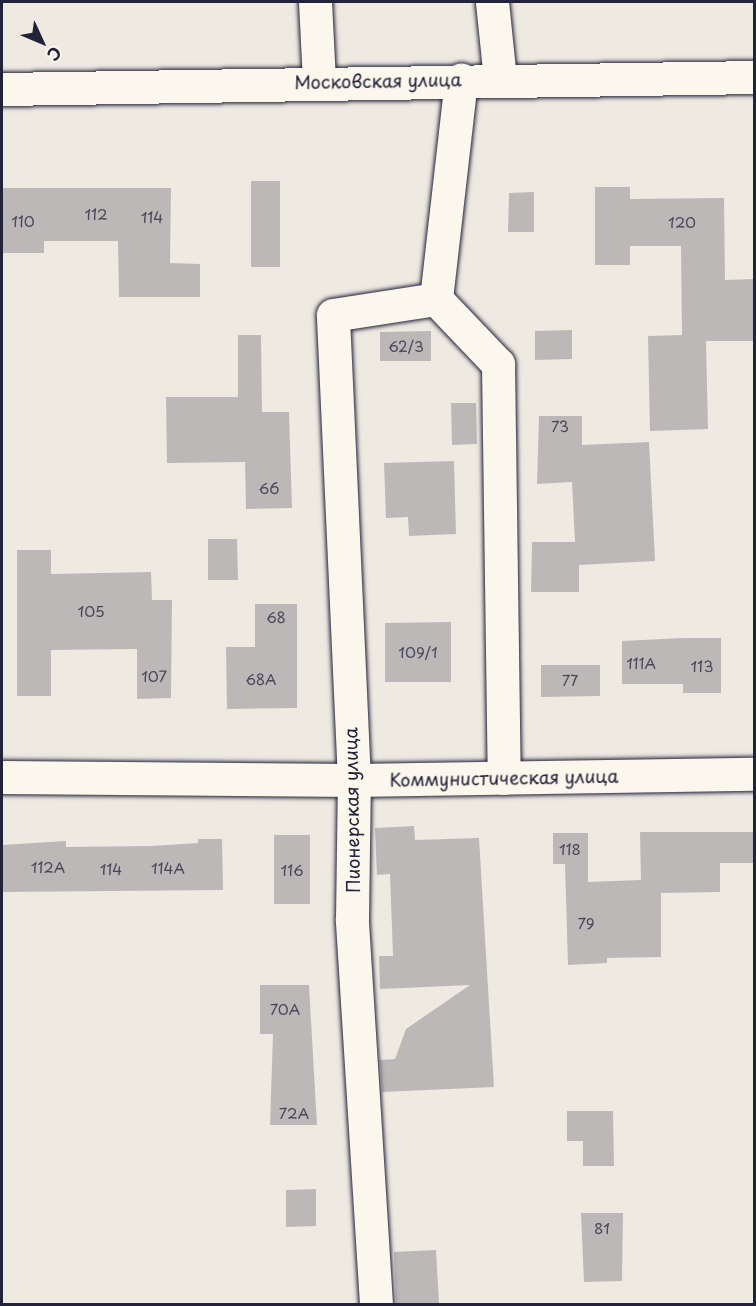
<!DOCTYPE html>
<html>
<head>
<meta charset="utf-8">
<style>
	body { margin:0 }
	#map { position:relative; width:756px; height:1306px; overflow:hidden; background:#eeeae2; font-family:"Playpen Sans",sans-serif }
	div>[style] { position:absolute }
	.building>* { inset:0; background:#bcb8b8 }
	.roads { filter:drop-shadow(0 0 2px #22223b) drop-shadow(0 0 2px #22223b) }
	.minor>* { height:33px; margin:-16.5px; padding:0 16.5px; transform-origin:16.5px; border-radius:16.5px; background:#fbf7ec }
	span { translate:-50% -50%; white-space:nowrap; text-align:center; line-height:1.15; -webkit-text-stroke:4.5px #fbf7ec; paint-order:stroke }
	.number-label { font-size:15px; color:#48485a }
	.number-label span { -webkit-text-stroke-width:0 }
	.street-label { font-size:18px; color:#22223b }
	.frame { position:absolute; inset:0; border:3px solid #22223b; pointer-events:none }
	.north { position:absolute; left:12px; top:12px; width:60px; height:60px; -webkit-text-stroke:4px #fbf7ec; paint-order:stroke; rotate:134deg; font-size:16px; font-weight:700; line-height:24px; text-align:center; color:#22223b }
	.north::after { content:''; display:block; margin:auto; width:21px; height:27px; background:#22223b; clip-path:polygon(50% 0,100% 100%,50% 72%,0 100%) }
</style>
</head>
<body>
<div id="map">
	<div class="building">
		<i style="clip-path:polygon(251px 181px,280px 181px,280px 267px,251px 267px)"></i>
		<i style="clip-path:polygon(595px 187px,630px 187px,630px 199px,724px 198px,725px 280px,754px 279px,754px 341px,706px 341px,708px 429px,650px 431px,648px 336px,682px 335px,681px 246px,630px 246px,630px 265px,595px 265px)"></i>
		<i style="clip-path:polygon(2px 188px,171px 188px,170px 263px,200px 264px,200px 297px,119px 297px,118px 241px,44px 241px,44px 253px,2px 253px)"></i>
		<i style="clip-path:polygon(534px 192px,534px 232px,508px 232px,509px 193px)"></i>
		<i style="clip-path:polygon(572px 330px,572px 359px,535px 360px,535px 331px)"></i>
		<i style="clip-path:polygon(431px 331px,431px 361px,380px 361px,380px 332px)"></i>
		<i style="clip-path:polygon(238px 335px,261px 335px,262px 412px,289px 412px,292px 508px,246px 509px,245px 462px,167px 463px,166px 397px,238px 397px)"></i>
		<i style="clip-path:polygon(451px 403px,476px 403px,477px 444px,452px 445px)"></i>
		<i style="clip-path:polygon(539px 416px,582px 416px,582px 445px,649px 442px,655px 561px,579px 565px,579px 592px,531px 592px,532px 542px,575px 542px,572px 482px,537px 484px)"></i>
		<i style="clip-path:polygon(454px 461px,456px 534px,409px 536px,408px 517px,386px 518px,384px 463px)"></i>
		<i style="clip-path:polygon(208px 539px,237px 539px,238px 580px,208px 580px)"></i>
		<i style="clip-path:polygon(17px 550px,51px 550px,51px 574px,151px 572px,152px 600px,172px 600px,171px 698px,137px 699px,137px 649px,51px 650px,51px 696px,17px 696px)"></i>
		<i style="clip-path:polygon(255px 604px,297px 604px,297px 708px,227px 709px,226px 647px,255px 647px)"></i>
		<i style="clip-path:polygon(451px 622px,451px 682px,385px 682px,385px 623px)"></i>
		<i style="clip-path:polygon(683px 638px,721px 638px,721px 693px,683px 693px,683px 684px,622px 684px,622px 641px)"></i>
		<i style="clip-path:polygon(541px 665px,600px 665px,600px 696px,541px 697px)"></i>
		<i style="clip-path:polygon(414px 826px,415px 840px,479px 838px,494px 1087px,382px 1092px,380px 1060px,395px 1059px,406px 1029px,470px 985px,380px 989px,379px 956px,393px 956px,390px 874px,377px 875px,375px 828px)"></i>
		<i style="clip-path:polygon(640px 832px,754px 832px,754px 863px,720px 863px,720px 892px,661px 893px,661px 957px,607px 958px,607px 963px,568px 965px,565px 864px,553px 864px,553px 833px,588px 833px,588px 882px,641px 880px)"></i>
		<i style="clip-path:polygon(274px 835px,310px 835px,310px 904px,274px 904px)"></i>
		<i style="clip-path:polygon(198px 839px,222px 839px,223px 890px,2px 892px,2px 845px,66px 841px,66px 847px,151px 846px,198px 843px)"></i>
		<i style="clip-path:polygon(260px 985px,309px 985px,317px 1125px,270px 1125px,273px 1034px,260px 1034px)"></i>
		<i style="clip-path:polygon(567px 1111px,613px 1111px,614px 1166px,583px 1166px,583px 1141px,567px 1141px)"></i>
		<i style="clip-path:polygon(316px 1189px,316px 1226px,286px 1227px,286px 1190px)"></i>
		<i style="clip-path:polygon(581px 1213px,623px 1213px,622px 1281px,584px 1282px)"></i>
		<i style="clip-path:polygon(436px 1250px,439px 1304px,396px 1305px,394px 1252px)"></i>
	</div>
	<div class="roads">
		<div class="minor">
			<i style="left:315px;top:2px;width:79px;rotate:87.1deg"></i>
			<i style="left:492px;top:2px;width:77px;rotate:84.1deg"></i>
			<i style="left:2px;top:89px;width:752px;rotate:-0.91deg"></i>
			<i style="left:436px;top:299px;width:90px;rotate:46.4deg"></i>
			<i style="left:498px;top:364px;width:414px;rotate:89.2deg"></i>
			<i style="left:2px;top:777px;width:352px;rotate:0.5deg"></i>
			<i style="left:354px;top:780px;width:400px;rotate:-0.9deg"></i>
			<i style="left:376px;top:1304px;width:386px;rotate:-93.6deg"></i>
			<i style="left:352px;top:919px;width:139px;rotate:-89.2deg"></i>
			<i style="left:354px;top:780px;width:465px;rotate:-92.6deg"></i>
			<i style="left:333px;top:315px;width:104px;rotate:-8.8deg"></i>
			<i style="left:436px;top:299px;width:221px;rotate:-83.5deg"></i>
		</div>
	</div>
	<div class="number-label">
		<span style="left:96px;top:214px">112</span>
		<span style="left:152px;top:217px">114</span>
		<span style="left:23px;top:221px">110</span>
		<span style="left:682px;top:222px">120</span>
		<span style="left:406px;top:346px">62/3</span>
		<span style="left:560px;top:426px">73</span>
		<span style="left:269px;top:488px">66</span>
		<span style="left:91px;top:611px">105</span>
		<span style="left:276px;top:617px">68</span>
		<span style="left:418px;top:652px">109/1</span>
		<span style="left:641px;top:663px">111А</span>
		<span style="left:702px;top:666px">113</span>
		<span style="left:154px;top:676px">107</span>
		<span style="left:261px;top:679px">68А</span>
		<span style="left:570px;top:680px">77</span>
		<span style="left:570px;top:849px">118</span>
		<span style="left:48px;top:867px">112А</span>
		<span style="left:168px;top:868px">114А</span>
		<span style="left:111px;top:869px">114</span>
		<span style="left:292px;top:870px">116</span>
		<span style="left:586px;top:923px">79</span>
		<span style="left:285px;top:1009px">70А</span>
		<span style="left:294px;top:1113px">72А</span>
		<span style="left:602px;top:1228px">81</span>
	</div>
	<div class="street-label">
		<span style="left:378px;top:81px;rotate:-1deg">Московская улица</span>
		<span style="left:504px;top:778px;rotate:-1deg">Коммунистическая улица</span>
		<span style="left:352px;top:810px;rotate:-91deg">Пионерская улица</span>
	</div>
	<div class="frame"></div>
	<div class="north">С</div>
</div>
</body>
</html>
